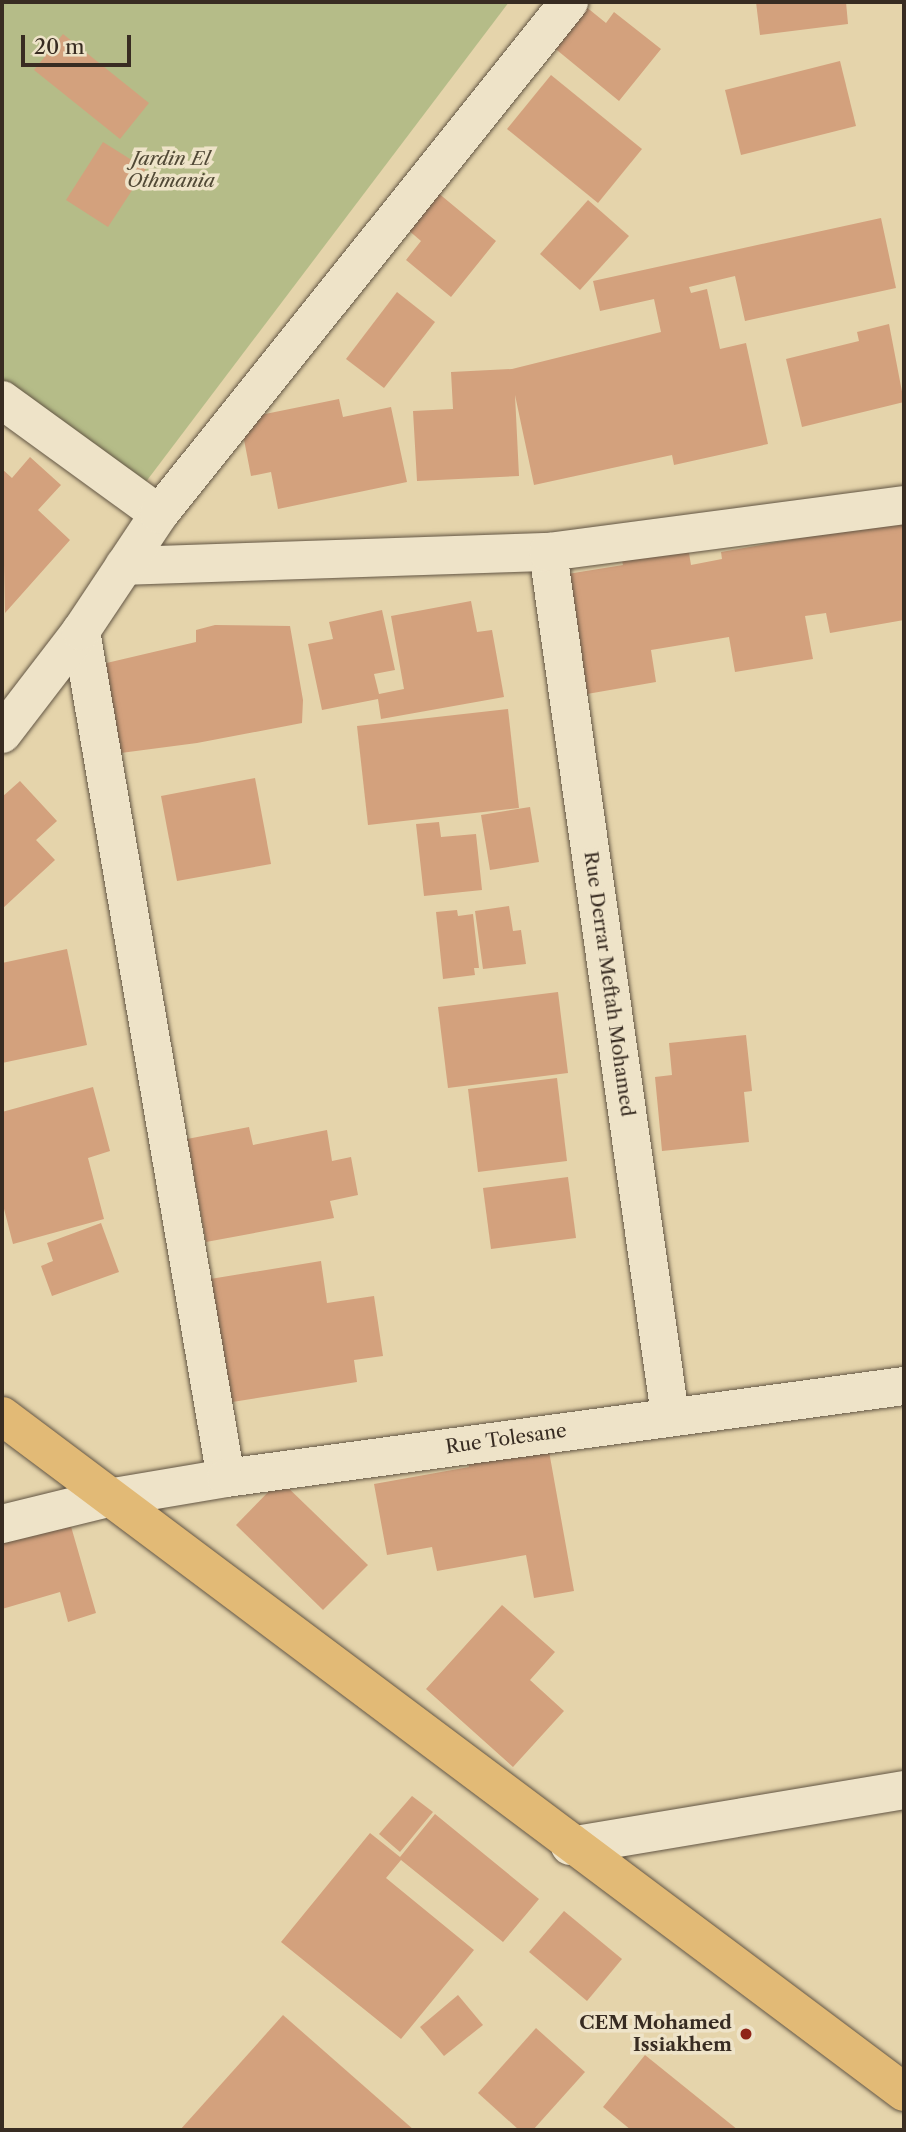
<!DOCTYPE html>
<html>
<head>
<meta charset="utf-8">
<style>
	body { margin:0 }
	#map { position:relative; width:906px; height:2132px; overflow:hidden; background:#e5d4ab; font-family:"Libre Caslon Text",serif }
	div>[style] { position:absolute }
	.green>* { inset:0; background:#b5bc88 }
	.building>* { inset:0; background:#d3a17d }
	.roads { filter:drop-shadow(0 0 2px #635644) drop-shadow(0 0 2px #635644) }
	.minor>* { height:38px; margin:-19px; padding:0 19px; transform-origin:19px; border-radius:19px; background:#eee3c8 }
	.major>* { height:38px; margin:-19px; padding:0 19px; transform-origin:19px; border-radius:19px; background:#e2ba76 }
	.dots>* { width:19px; height:19px; translate:-50% -50%; box-sizing:border-box; border:4px solid #eee3c8; border-radius:50% }
	span { translate:-50% -50%; white-space:nowrap; text-align:center; line-height:1.15; -webkit-text-stroke:7px #eee3c8; paint-order:stroke }
	.park-label { font-size:19px; color:#514936; font-style:italic }
	.street-label { font-size:19px; color:#382c22 }
	.poi-label { font-size:19px; color:#382c22; font-weight:700 }
	.right { translate:-100% -50%; text-align:right }
	.frame { position:absolute; inset:0; border:4px solid #382c22; pointer-events:none }
	.scale { position:absolute; left:21px; top:35px; width:110px; height:32px; box-sizing:border-box; border:4px solid #382c22; border-top:0; padding-left:9px; font-size:21px; line-height:24px; white-space:nowrap; color:#382c22; -webkit-text-stroke:5px #eee3c8; paint-order:stroke }
</style>
</head>
<body>
<div id="map">
	<div class="green">
		<i style="clip-path:polygon(2px 2px,509px 2px,139px 491px,2px 384px)"></i>
	</div>
	<div class="building">
		<i style="clip-path:polygon(756px 2px,846px 2px,848px 24px,760px 35px)"></i>
		<i style="clip-path:polygon(585px 6px,606px 23px,614px 12px,661px 49px,619px 101px,552px 46px)"></i>
		<i style="clip-path:polygon(63px 34px,149px 103px,120px 139px,34px 70px)"></i>
		<i style="clip-path:polygon(840px 61px,856px 126px,741px 155px,725px 90px)"></i>
		<i style="clip-path:polygon(551px 75px,642px 149px,598px 203px,507px 129px)"></i>
		<i style="clip-path:polygon(103px 142px,146px 169px,108px 227px,66px 200px)"></i>
		<i style="clip-path:polygon(437px 192px,496px 241px,451px 297px,406px 260px,421px 241px,407px 229px)"></i>
		<i style="clip-path:polygon(588px 200px,629px 236px,580px 290px,540px 254px)"></i>
		<i style="clip-path:polygon(881px 218px,896px 288px,745px 321px,735px 276px,689px 287px,691px 293px,707px 289px,720px 349px,746px 343px,768px 444px,674px 465px,672px 455px,534px 485px,515px 395px,519px 476px,417px 481px,413px 411px,453px 409px,451px 372px,512px 369px,661px 332px,654px 299px,600px 311px,593px 281px)"></i>
		<i style="clip-path:polygon(397px 292px,435px 322px,384px 388px,346px 359px)"></i>
		<i style="clip-path:polygon(889px 324px,904px 402px,802px 427px,786px 359px,859px 341px,857px 332px)"></i>
		<i style="clip-path:polygon(339px 399px,343px 417px,391px 407px,407px 482px,278px 509px,271px 472px,251px 476px,240px 419px)"></i>
		<i style="clip-path:polygon(30px 457px,61px 485px,38px 510px,70px 540px,5px 613px,2px 469px,12px 478px)"></i>
		<i style="clip-path:polygon(904px 520px,904px 620px,830px 633px,826px 613px,805px 616px,813px 659px,735px 672px,729px 637px,651px 650px,656px 682px,564px 698px,543px 578px,623px 565px,620px 552px,687px 541px,691px 565px,722px 559px,721px 552px)"></i>
		<i style="clip-path:polygon(471px 601px,477px 632px,492px 630px,504px 697px,381px 719px,378px 699px,322px 710px,308px 644px,333px 639px,329px 622px,382px 610px,395px 670px,374px 674px,379px 694px,404px 689px,391px 616px)"></i>
		<i style="clip-path:polygon(215px 625px,290px 626px,303px 700px,302px 723px,197px 743px,113px 754px,98px 665px,196px 642px,196px 630px)"></i>
		<i style="clip-path:polygon(508px 709px,519px 808px,368px 825px,357px 726px)"></i>
		<i style="clip-path:polygon(255px 778px,271px 864px,177px 881px,161px 796px)"></i>
		<i style="clip-path:polygon(20px 781px,57px 821px,36px 840px,55px 860px,2px 909px,2px 797px)"></i>
		<i style="clip-path:polygon(530px 807px,539px 862px,490px 870px,481px 815px)"></i>
		<i style="clip-path:polygon(439px 822px,441px 837px,476px 834px,482px 890px,424px 896px,416px 824px)"></i>
		<i style="clip-path:polygon(509px 906px,513px 931px,521px 930px,526px 964px,483px 969px,475px 911px)"></i>
		<i style="clip-path:polygon(457px 910px,458px 916px,473px 914px,479px 968px,474px 968px,475px 975px,443px 979px,436px 912px)"></i>
		<i style="clip-path:polygon(67px 949px,87px 1045px,2px 1063px,2px 963px)"></i>
		<i style="clip-path:polygon(558px 992px,568px 1073px,448px 1088px,438px 1007px)"></i>
		<i style="clip-path:polygon(746px 1035px,752px 1091px,744px 1092px,749px 1142px,662px 1151px,655px 1077px,672px 1075px,669px 1043px)"></i>
		<i style="clip-path:polygon(557px 1078px,567px 1161px,478px 1172px,468px 1089px)"></i>
		<i style="clip-path:polygon(93px 1087px,110px 1151px,88px 1158px,104px 1219px,13px 1244px,2px 1201px,2px 1112px)"></i>
		<i style="clip-path:polygon(249px 1127px,253px 1145px,327px 1130px,332px 1161px,351px 1157px,358px 1195px,330px 1201px,334px 1218px,206px 1242px,187px 1139px)"></i>
		<i style="clip-path:polygon(568px 1177px,576px 1238px,491px 1249px,483px 1188px)"></i>
		<i style="clip-path:polygon(101px 1223px,119px 1272px,52px 1296px,41px 1266px,53px 1261px,47px 1243px)"></i>
		<i style="clip-path:polygon(321px 1261px,327px 1303px,374px 1296px,383px 1356px,354px 1360px,357px 1382px,226px 1403px,204px 1280px)"></i>
		<i style="clip-path:polygon(547px 1440px,574px 1591px,534px 1598px,526px 1555px,437px 1571px,432px 1547px,387px 1555px,374px 1484px,469px 1467px,467px 1454px)"></i>
		<i style="clip-path:polygon(280px 1480px,368px 1565px,323px 1610px,236px 1525px)"></i>
		<i style="clip-path:polygon(70px 1523px,96px 1613px,68px 1622px,60px 1592px,2px 1609px,2px 1543px)"></i>
		<i style="clip-path:polygon(502px 1605px,555px 1652px,530px 1680px,564px 1711px,513px 1767px,426px 1689px)"></i>
		<i style="clip-path:polygon(412px 1796px,433px 1812px,400px 1852px,379px 1834px)"></i>
		<i style="clip-path:polygon(435px 1814px,539px 1899px,503px 1942px,401px 1860px,386px 1878px,474px 1950px,401px 2039px,281px 1942px,370px 1833px,400px 1857px)"></i>
		<i style="clip-path:polygon(564px 1911px,622px 1959px,587px 2001px,529px 1952px)"></i>
		<i style="clip-path:polygon(458px 1995px,483px 2025px,444px 2056px,420px 2027px)"></i>
		<i style="clip-path:polygon(283px 2015px,414px 2130px,180px 2130px)"></i>
		<i style="clip-path:polygon(536px 2028px,585px 2072px,533px 2130px,519px 2130px,478px 2093px)"></i>
		<i style="clip-path:polygon(645px 2055px,738px 2130px,631px 2130px,603px 2107px)"></i>
	</div>
	<div class="roads">
		<div class="minor">
			<i style="left:2px;top:400px;width:194px;rotate:36deg"></i>
			<i style="left:548px;top:552px;width:873px;rotate:81.96deg"></i>
			<i style="left:124px;top:566px;width:424px;rotate:-1.9deg"></i>
			<i style="left:548px;top:552px;width:359px;rotate:-7.5deg"></i>
			<i style="left:81px;top:631px;width:859px;rotate:80.29deg"></i>
			<i style="left:2px;top:734px;width:130px;rotate:-52.5deg"></i>
			<i style="left:81px;top:631px;width:141px;rotate:-56.3deg"></i>
			<i style="left:159px;top:514px;width:656px;rotate:-51.31deg"></i>
			<i style="left:2px;top:1524px;width:109px;rotate:-13.8deg"></i>
			<i style="left:108px;top:1498px;width:120px;rotate:-9.6deg"></i>
			<i style="left:226px;top:1478px;width:684px;rotate:-7.73deg"></i>
			<i style="left:570px;top:1846px;width:339px;rotate:-9.5deg"></i>
		</div>
		<div class="major">
			<i style="left:2px;top:1416px;width:1127px;rotate:36.85deg"></i>
		</div>
	</div>
	<div class="dots">
		<i style="left:746px;top:2034px;background:#8f2418"></i>
	</div>
	<div class="park-label">
		<span style="left:171px;top:170px">Jardin El<br>Othmania</span>
	</div>
	<div class="street-label">
		<span style="left:609px;top:984px;rotate:82deg">Rue Derrar Meftah Mohamed</span>
		<span style="left:506px;top:1439px;rotate:-8deg">Rue Tolesane</span>
	</div>
	<div class="poi-label">
		<span class="right" style="left:732px;top:2034px">CEM Mohamed<br>Issiakhem</span>
	</div>
	<div class="frame"></div>
	<div class="scale">20 m</div>
</div>
</body>
</html>
